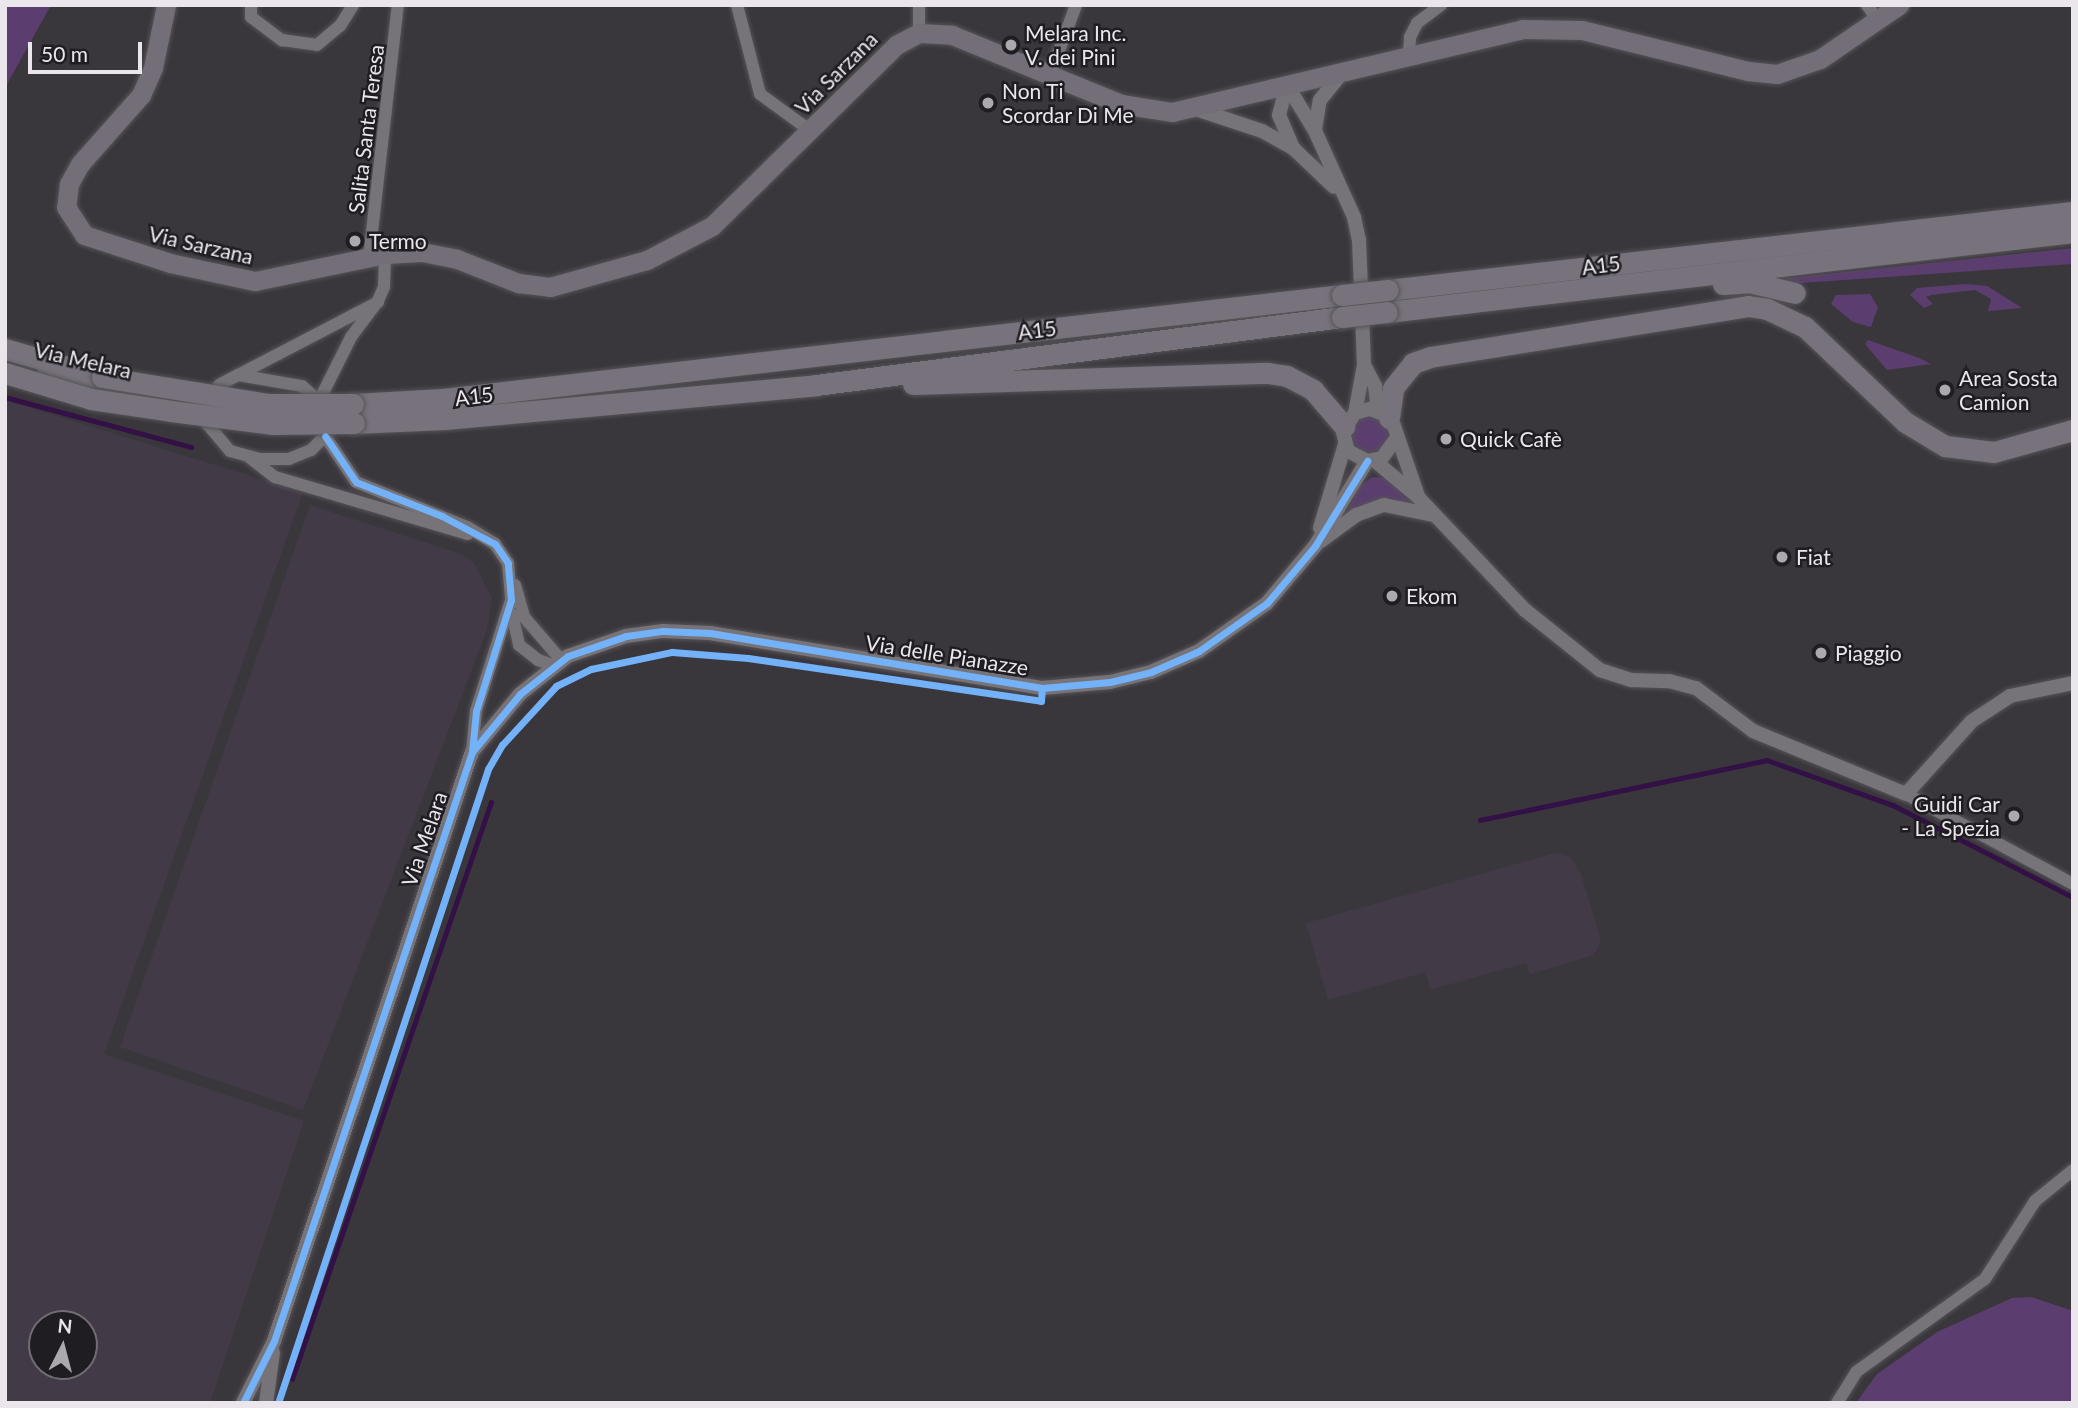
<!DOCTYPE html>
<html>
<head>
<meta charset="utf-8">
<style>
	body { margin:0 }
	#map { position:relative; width:2078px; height:1408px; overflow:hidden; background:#3a373c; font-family:Lato,sans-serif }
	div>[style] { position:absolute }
	.built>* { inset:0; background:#423a47 }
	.green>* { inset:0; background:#5b3e6f }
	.round { border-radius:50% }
	.stream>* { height:4.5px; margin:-2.25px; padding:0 2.25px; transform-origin:2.25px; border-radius:2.25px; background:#331046 }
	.roads { filter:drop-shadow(0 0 2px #565358) drop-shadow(0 0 2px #565358) }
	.minor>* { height:12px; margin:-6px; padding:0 6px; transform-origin:6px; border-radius:6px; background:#767478 }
	.tertiary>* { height:14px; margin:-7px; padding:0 7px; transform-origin:7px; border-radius:7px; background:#767478 }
	.primary>* { height:19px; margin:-9.5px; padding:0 9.5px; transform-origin:9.5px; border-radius:9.5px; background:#736e77 }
	.motorway>* { height:21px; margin:-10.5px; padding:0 10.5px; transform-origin:10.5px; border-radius:10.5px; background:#77727c }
	.bridges { filter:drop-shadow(0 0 2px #565358) drop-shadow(0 0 2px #565358) }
	.motorway-bridge>* { height:21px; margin:-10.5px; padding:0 10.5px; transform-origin:10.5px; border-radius:10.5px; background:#77727c }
	.cycleway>* { height:7px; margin:-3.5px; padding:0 3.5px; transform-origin:3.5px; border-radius:3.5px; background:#73b2f8 }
	.dots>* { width:19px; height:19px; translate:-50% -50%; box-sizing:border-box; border:4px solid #201d22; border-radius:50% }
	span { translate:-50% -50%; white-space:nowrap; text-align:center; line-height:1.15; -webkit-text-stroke:5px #201d22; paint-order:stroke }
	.poi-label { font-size:21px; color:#eae6ec }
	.left { translate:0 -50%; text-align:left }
	.right { translate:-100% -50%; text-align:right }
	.street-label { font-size:21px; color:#eae6ec }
	.frame { position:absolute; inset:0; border:7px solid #eae6ec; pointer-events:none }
	.north { position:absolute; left:28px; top:1310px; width:70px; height:70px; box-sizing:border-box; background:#201d22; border:2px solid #716d73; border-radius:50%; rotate:6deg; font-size:19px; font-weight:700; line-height:28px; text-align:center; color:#eae6ec }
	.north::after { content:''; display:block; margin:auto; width:24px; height:32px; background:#aca9ae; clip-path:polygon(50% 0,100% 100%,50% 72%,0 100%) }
	.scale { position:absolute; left:28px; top:42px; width:114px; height:32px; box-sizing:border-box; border:4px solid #eae6ec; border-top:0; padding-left:9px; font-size:21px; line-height:24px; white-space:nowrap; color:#eae6ec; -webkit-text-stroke:5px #201d22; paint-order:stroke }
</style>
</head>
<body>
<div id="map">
	<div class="built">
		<i style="clip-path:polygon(evenodd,5px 400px,303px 492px,104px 1054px,304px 1121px,210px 1403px,5px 1403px,5px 400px,42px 1324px,84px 1324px,84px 1366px,42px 1366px,42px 1324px)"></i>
		<i style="clip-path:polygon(310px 505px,461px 554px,475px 564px,492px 599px,487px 630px,303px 1110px,120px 1047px)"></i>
		<i style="clip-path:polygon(1555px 853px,1570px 857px,1581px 874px,1601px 941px,1594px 955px,1530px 974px,1526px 963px,1430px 990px,1426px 972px,1328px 1000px,1306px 923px)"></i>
	</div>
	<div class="green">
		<i style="clip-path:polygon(5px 5px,51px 5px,6px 86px,5px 86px)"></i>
		<i style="clip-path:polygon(2073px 248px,2073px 264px,1787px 284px,1787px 278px)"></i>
		<i style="clip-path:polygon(1965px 284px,1987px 286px,2022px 308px,1988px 311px,1991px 299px,1975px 290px,1931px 295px,1926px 297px,1933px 304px,1924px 308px,1910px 295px,1917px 288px)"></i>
		<i style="clip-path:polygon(1870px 294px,1878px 307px,1871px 327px,1853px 322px,1831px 304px,1836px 295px)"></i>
		<i style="clip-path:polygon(1868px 340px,1919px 358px,1931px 364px,1887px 370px,1865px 344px)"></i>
		<i class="round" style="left:1352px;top:416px;width:36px;height:36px"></i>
		<i style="clip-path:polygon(1372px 477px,1387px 478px,1412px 503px,1345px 515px,1360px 486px)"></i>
		<i style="clip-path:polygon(2031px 1297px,2073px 1311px,2073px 1403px,1856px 1403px,1877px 1374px,1937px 1332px,2012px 1298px)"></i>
	</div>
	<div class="stream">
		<i style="left:5px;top:397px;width:193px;rotate:15deg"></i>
		<i style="left:1480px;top:820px;width:293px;rotate:-11.8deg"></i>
		<i style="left:1767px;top:760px;width:134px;rotate:19.7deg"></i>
		<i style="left:1893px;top:805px;width:202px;rotate:27.1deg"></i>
		<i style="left:292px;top:1379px;width:610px;rotate:-70.97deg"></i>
	</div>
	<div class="roads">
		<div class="minor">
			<i style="left:251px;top:5px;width:12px;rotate:90deg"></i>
			<i style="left:251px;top:17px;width:39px;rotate:37deg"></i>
			<i style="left:282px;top:40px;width:35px;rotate:8deg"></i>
			<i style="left:317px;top:45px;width:30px;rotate:-40deg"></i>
			<i style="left:340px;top:26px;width:25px;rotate:-58deg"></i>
			<i style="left:737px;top:5px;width:92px;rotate:75.5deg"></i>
			<i style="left:760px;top:94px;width:63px;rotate:36deg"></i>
			<i style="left:919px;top:5px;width:28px;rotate:90deg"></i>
			<i style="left:1867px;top:5px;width:17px;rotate:54deg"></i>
			<i style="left:1409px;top:53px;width:16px;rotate:-86deg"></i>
			<i style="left:1410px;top:37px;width:16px;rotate:-63deg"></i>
			<i style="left:1417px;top:23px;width:30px;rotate:-37deg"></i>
			<i style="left:1050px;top:75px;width:75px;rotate:-69.6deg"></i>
			<i style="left:369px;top:258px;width:255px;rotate:-83.5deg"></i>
			<i style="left:43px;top:374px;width:125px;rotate:12.9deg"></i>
			<i style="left:238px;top:375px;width:65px;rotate:9.8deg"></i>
			<i style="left:302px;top:386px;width:38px;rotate:42deg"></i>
			<i style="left:330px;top:411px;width:25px;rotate:101deg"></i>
			<i style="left:325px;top:436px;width:20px;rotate:135deg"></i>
			<i style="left:311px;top:450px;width:24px;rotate:158deg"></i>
			<i style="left:289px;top:459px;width:29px;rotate:180deg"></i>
			<i style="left:260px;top:459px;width:31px;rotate:-165deg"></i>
			<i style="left:230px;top:451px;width:34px;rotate:-130deg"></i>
			<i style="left:208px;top:425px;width:41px;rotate:-74.6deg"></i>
			<i style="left:219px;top:385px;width:21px;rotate:-28deg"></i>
			<i style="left:238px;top:375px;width:158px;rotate:-27.5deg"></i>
			<i style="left:319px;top:401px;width:72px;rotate:-63.4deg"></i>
			<i style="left:351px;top:337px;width:45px;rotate:-53.1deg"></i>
			<i style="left:378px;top:301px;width:15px;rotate:-67deg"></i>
			<i style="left:384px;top:287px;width:33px;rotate:-88deg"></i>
			<i style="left:325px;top:436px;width:55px;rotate:56deg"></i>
			<i style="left:356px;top:482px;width:120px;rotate:22.1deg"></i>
			<i style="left:467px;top:527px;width:33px;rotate:31deg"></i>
			<i style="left:495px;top:544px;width:23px;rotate:56deg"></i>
			<i style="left:508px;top:563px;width:37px;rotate:85deg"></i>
			<i style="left:511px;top:600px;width:116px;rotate:107.5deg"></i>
			<i style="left:476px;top:711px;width:41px;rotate:95.6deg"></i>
			<i style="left:249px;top:457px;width:33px;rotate:38deg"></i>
			<i style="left:275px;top:477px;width:201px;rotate:16.5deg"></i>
			<i style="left:515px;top:585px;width:33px;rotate:74deg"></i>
			<i style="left:524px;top:617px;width:58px;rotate:49.2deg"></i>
			<i style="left:512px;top:614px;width:32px;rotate:77deg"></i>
			<i style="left:519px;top:645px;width:24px;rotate:38deg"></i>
			<i style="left:538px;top:660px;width:18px;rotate:19deg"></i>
			<i style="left:1906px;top:794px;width:190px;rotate:28.3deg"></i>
			<i style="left:1837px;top:1403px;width:36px;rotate:-58deg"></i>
			<i style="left:1856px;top:1372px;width:159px;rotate:-35.8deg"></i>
			<i style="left:1985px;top:1279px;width:93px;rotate:-57.3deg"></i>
			<i style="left:2035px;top:1201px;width:49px;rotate:-39.2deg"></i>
		</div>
		<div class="tertiary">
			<i style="left:1287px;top:85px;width:54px;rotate:58.7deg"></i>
			<i style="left:1315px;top:131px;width:94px;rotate:65.6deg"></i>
			<i style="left:1354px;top:217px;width:24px;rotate:78deg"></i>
			<i style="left:1359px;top:240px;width:125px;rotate:87.7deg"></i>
			<i style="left:1364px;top:365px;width:49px;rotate:100.6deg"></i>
			<i style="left:1287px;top:85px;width:31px;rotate:105deg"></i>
			<i style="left:1279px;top:115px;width:36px;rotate:67deg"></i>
			<i style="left:1196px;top:109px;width:70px;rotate:18.4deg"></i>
			<i style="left:1262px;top:131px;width:37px;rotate:29deg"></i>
			<i style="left:1294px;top:149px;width:55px;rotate:43.5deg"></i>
			<i style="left:1315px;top:130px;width:30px;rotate:-81deg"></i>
			<i style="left:1320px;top:100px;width:36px;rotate:-51deg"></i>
			<i style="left:1364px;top:365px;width:24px;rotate:62deg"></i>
			<i style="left:1375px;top:386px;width:24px;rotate:83deg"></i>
			<i style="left:1395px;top:440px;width:22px;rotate:126deg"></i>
			<i style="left:1382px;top:458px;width:15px;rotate:169deg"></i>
			<i style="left:1367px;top:461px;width:21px;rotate:-152deg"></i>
			<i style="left:1348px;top:451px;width:20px;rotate:-105deg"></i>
			<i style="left:1343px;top:432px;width:22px;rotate:-58deg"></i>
			<i style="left:1355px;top:413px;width:16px;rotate:-15deg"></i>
			<i style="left:1370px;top:409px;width:15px;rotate:20deg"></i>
			<i style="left:1384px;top:414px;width:16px;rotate:50deg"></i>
			<i style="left:1394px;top:426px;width:74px;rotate:71.1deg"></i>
			<i style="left:1375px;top:461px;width:56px;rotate:39.9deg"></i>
			<i style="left:1418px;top:497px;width:156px;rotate:46.6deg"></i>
			<i style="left:1525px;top:610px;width:96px;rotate:38.7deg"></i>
			<i style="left:1600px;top:670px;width:33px;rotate:18deg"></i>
			<i style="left:1631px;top:680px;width:38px;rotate:2deg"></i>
			<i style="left:1669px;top:681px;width:28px;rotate:15deg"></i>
			<i style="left:1696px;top:688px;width:71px;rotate:37deg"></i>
			<i style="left:1753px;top:731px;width:165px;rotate:22.4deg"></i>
			<i style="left:1906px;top:794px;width:98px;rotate:-47.9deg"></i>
			<i style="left:1972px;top:721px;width:45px;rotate:-33.3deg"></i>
			<i style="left:2010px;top:696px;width:64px;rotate:-11.7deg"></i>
			<i style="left:1320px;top:528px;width:88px;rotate:-73.4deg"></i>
			<i style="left:1321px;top:541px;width:44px;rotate:-36.6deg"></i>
			<i style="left:1356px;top:515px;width:30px;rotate:-20deg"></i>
			<i style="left:1384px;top:505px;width:50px;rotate:11.5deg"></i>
			<i style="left:243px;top:1403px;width:69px;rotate:-63.4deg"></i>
			<i style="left:274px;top:1341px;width:621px;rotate:-71.42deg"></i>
			<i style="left:472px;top:752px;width:75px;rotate:-50.4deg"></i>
			<i style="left:520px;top:694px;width:61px;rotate:-38.4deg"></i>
			<i style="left:568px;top:656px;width:61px;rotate:-19deg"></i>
			<i style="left:626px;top:636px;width:37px;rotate:-8deg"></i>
			<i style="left:663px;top:631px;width:47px;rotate:2.4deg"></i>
			<i style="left:710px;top:633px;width:337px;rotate:9.4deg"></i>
			<i style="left:1042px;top:688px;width:68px;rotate:-5deg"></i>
			<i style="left:1110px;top:682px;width:42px;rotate:-13.7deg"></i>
			<i style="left:1151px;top:672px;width:52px;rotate:-23.6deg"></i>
			<i style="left:1199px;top:651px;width:83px;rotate:-35.2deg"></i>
			<i style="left:1267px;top:603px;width:75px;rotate:-49.9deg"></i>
			<i style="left:1315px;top:546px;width:100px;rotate:-58.5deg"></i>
			<i style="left:266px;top:1403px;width:51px;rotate:-82.2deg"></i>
		</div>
		<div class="primary">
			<i style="left:166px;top:5px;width:64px;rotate:101.7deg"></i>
			<i style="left:153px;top:68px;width:30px;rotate:114deg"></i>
			<i style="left:141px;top:95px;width:92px;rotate:131.5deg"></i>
			<i style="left:80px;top:164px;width:23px;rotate:119deg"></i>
			<i style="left:69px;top:184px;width:23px;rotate:97deg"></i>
			<i style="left:66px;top:207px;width:33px;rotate:57deg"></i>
			<i style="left:84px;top:235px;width:90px;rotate:18deg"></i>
			<i style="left:170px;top:263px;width:87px;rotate:12deg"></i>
			<i style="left:255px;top:281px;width:133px;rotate:-11.7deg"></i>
			<i style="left:385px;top:254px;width:37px;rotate:-3deg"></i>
			<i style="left:422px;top:252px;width:36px;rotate:11deg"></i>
			<i style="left:457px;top:259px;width:66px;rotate:21.5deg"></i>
			<i style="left:518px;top:283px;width:32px;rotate:7deg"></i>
			<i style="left:550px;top:287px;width:101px;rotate:-15.6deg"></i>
			<i style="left:647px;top:260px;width:73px;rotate:-27.6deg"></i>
			<i style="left:712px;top:226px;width:258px;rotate:-44.5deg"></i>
			<i style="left:896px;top:45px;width:26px;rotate:-28deg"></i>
			<i style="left:919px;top:33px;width:33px;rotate:3deg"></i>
			<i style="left:952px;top:35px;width:183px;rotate:22.2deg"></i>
			<i style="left:1121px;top:104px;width:52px;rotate:8.9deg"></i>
			<i style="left:1172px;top:112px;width:360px;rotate:-13.3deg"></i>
			<i style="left:1522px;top:29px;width:60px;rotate:1deg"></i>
			<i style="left:1582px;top:30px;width:171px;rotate:13.9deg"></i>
			<i style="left:1748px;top:71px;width:29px;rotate:6deg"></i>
			<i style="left:1777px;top:74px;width:46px;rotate:-19.2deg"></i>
			<i style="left:1820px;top:59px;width:96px;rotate:-34.4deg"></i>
		</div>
		<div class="motorway">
			<i style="left:1723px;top:284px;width:26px;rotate:-4deg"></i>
			<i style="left:1749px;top:282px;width:47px;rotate:13.4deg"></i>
			<i style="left:1388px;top:290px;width:689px;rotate:-6.5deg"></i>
			<i style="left:1387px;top:312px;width:691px;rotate:-6.65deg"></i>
			<i style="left:5px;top:349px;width:101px;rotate:16.1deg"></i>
			<i style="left:913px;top:384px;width:355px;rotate:-1.8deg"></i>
			<i style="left:1268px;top:373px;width:19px;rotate:9deg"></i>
			<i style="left:1287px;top:376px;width:30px;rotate:28deg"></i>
			<i style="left:1313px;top:390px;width:48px;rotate:49.3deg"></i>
			<i style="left:353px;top:404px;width:90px;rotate:-3.2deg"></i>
			<i style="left:443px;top:399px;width:905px;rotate:-6.6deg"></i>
			<i style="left:1389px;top:418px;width:30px;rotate:-82deg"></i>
			<i style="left:1393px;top:388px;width:32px;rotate:-51deg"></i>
			<i style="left:1413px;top:363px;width:18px;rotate:-19deg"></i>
			<i style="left:1430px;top:357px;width:322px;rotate:-9.1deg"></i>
			<i style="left:1748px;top:306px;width:19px;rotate:9deg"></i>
			<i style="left:1767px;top:309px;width:42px;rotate:25.3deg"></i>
			<i style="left:1805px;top:327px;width:138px;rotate:43.5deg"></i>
			<i style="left:1905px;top:422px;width:47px;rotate:31deg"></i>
			<i style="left:1945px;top:446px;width:49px;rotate:7deg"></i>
			<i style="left:1994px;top:452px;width:82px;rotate:-15.6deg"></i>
			<i style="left:354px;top:423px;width:91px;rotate:-2.5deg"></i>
			<i style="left:445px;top:419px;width:373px;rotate:-5.2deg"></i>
			<i style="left:816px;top:385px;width:530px;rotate:-7.37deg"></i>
		</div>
	</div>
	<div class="bridges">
		<div class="motorway-bridge">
			<i style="left:1342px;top:295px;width:46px;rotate:-6.2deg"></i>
			<i style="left:1342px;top:317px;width:45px;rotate:-6.3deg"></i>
			<i style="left:5px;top:373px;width:90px;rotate:16.8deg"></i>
			<i style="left:91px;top:399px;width:81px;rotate:8.5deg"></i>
			<i style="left:171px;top:411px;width:103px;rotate:7.3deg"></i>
			<i style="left:273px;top:424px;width:81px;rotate:-0.7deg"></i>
			<i style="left:102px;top:377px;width:169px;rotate:9.2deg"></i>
			<i style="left:269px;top:404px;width:84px"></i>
		</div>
	</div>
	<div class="cycleway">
		<i style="left:472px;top:752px;width:75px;rotate:-50.4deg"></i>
		<i style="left:520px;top:694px;width:61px;rotate:-38.4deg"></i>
		<i style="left:568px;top:656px;width:61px;rotate:-19deg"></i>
		<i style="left:626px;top:636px;width:37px;rotate:-8deg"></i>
		<i style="left:663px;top:631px;width:47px;rotate:2.4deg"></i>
		<i style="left:710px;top:633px;width:337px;rotate:9.4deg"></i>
		<i style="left:1042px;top:688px;width:68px;rotate:-5deg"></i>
		<i style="left:1110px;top:682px;width:42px;rotate:-13.7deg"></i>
		<i style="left:1151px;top:672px;width:52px;rotate:-23.6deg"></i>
		<i style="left:1199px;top:651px;width:83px;rotate:-35.2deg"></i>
		<i style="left:1267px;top:603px;width:75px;rotate:-49.9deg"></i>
		<i style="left:1315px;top:546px;width:100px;rotate:-58.5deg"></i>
		<i style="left:243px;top:1403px;width:69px;rotate:-63.4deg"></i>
		<i style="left:274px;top:1341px;width:621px;rotate:-71.42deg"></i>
		<i style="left:472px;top:752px;width:41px;rotate:-84.4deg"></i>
		<i style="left:476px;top:711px;width:116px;rotate:-72.5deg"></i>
		<i style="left:511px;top:600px;width:37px;rotate:-95deg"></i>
		<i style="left:508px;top:563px;width:23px;rotate:-124deg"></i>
		<i style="left:495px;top:544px;width:60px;rotate:-152.2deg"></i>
		<i style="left:442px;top:516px;width:92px;rotate:-158.4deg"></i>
		<i style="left:356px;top:482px;width:55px;rotate:-124deg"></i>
		<i style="left:278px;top:1403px;width:668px;rotate:-71.67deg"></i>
		<i style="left:488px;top:769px;width:28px;rotate:-60deg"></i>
		<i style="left:502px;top:745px;width:80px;rotate:-47.5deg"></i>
		<i style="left:556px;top:686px;width:39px;rotate:-26deg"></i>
		<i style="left:591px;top:669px;width:83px;rotate:-11.9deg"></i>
		<i style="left:672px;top:652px;width:76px;rotate:4.5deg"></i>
		<i style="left:748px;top:658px;width:296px;rotate:8.3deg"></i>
		<i style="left:1041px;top:701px;width:13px;rotate:-86deg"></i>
	</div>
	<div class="dots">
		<i style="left:1011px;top:45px;background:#aca9ae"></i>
		<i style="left:988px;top:103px;background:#aca9ae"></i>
		<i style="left:355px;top:241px;background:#aca9ae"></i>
		<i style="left:1945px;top:390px;background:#aca9ae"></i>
		<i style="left:1446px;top:439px;background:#aca9ae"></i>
		<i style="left:1782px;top:557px;background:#aca9ae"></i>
		<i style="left:1392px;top:596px;background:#aca9ae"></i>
		<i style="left:1821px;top:653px;background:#aca9ae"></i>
		<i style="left:2014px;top:816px;background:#aca9ae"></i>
	</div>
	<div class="poi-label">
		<span class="left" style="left:1025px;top:45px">Melara Inc.<br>V. dei Pini</span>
		<span class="left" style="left:1002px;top:103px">Non Ti<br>Scordar Di Me</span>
		<span class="left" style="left:369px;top:241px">Termo</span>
		<span class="left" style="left:1959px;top:390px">Area Sosta<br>Camion</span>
		<span class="left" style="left:1460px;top:439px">Quick Cafè</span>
		<span class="left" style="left:1796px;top:557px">Fiat</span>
		<span class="left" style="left:1406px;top:596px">Ekom</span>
		<span class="left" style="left:1835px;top:653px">Piaggio</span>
		<span class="right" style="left:2000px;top:816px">Guidi Car<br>- La Spezia</span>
	</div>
	<div class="street-label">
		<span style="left:836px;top:73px;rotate:-45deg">Via Sarzana</span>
		<span style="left:366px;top:129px;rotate:-83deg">Salita Santa Teresa</span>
		<span style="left:201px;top:245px;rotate:13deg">Via Sarzana</span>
		<span style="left:1601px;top:265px;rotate:-7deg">A15</span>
		<span style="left:1037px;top:330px;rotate:-7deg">A15</span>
		<span style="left:83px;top:360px;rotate:13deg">Via Melara</span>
		<span style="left:474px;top:396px;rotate:-7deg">A15</span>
		<span style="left:947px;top:655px;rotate:9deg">Via delle Pianazze</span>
		<span style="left:424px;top:839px;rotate:-71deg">Via Melara</span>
	</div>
	<div class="frame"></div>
	<div class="north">N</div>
	<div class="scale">50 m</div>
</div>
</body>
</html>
